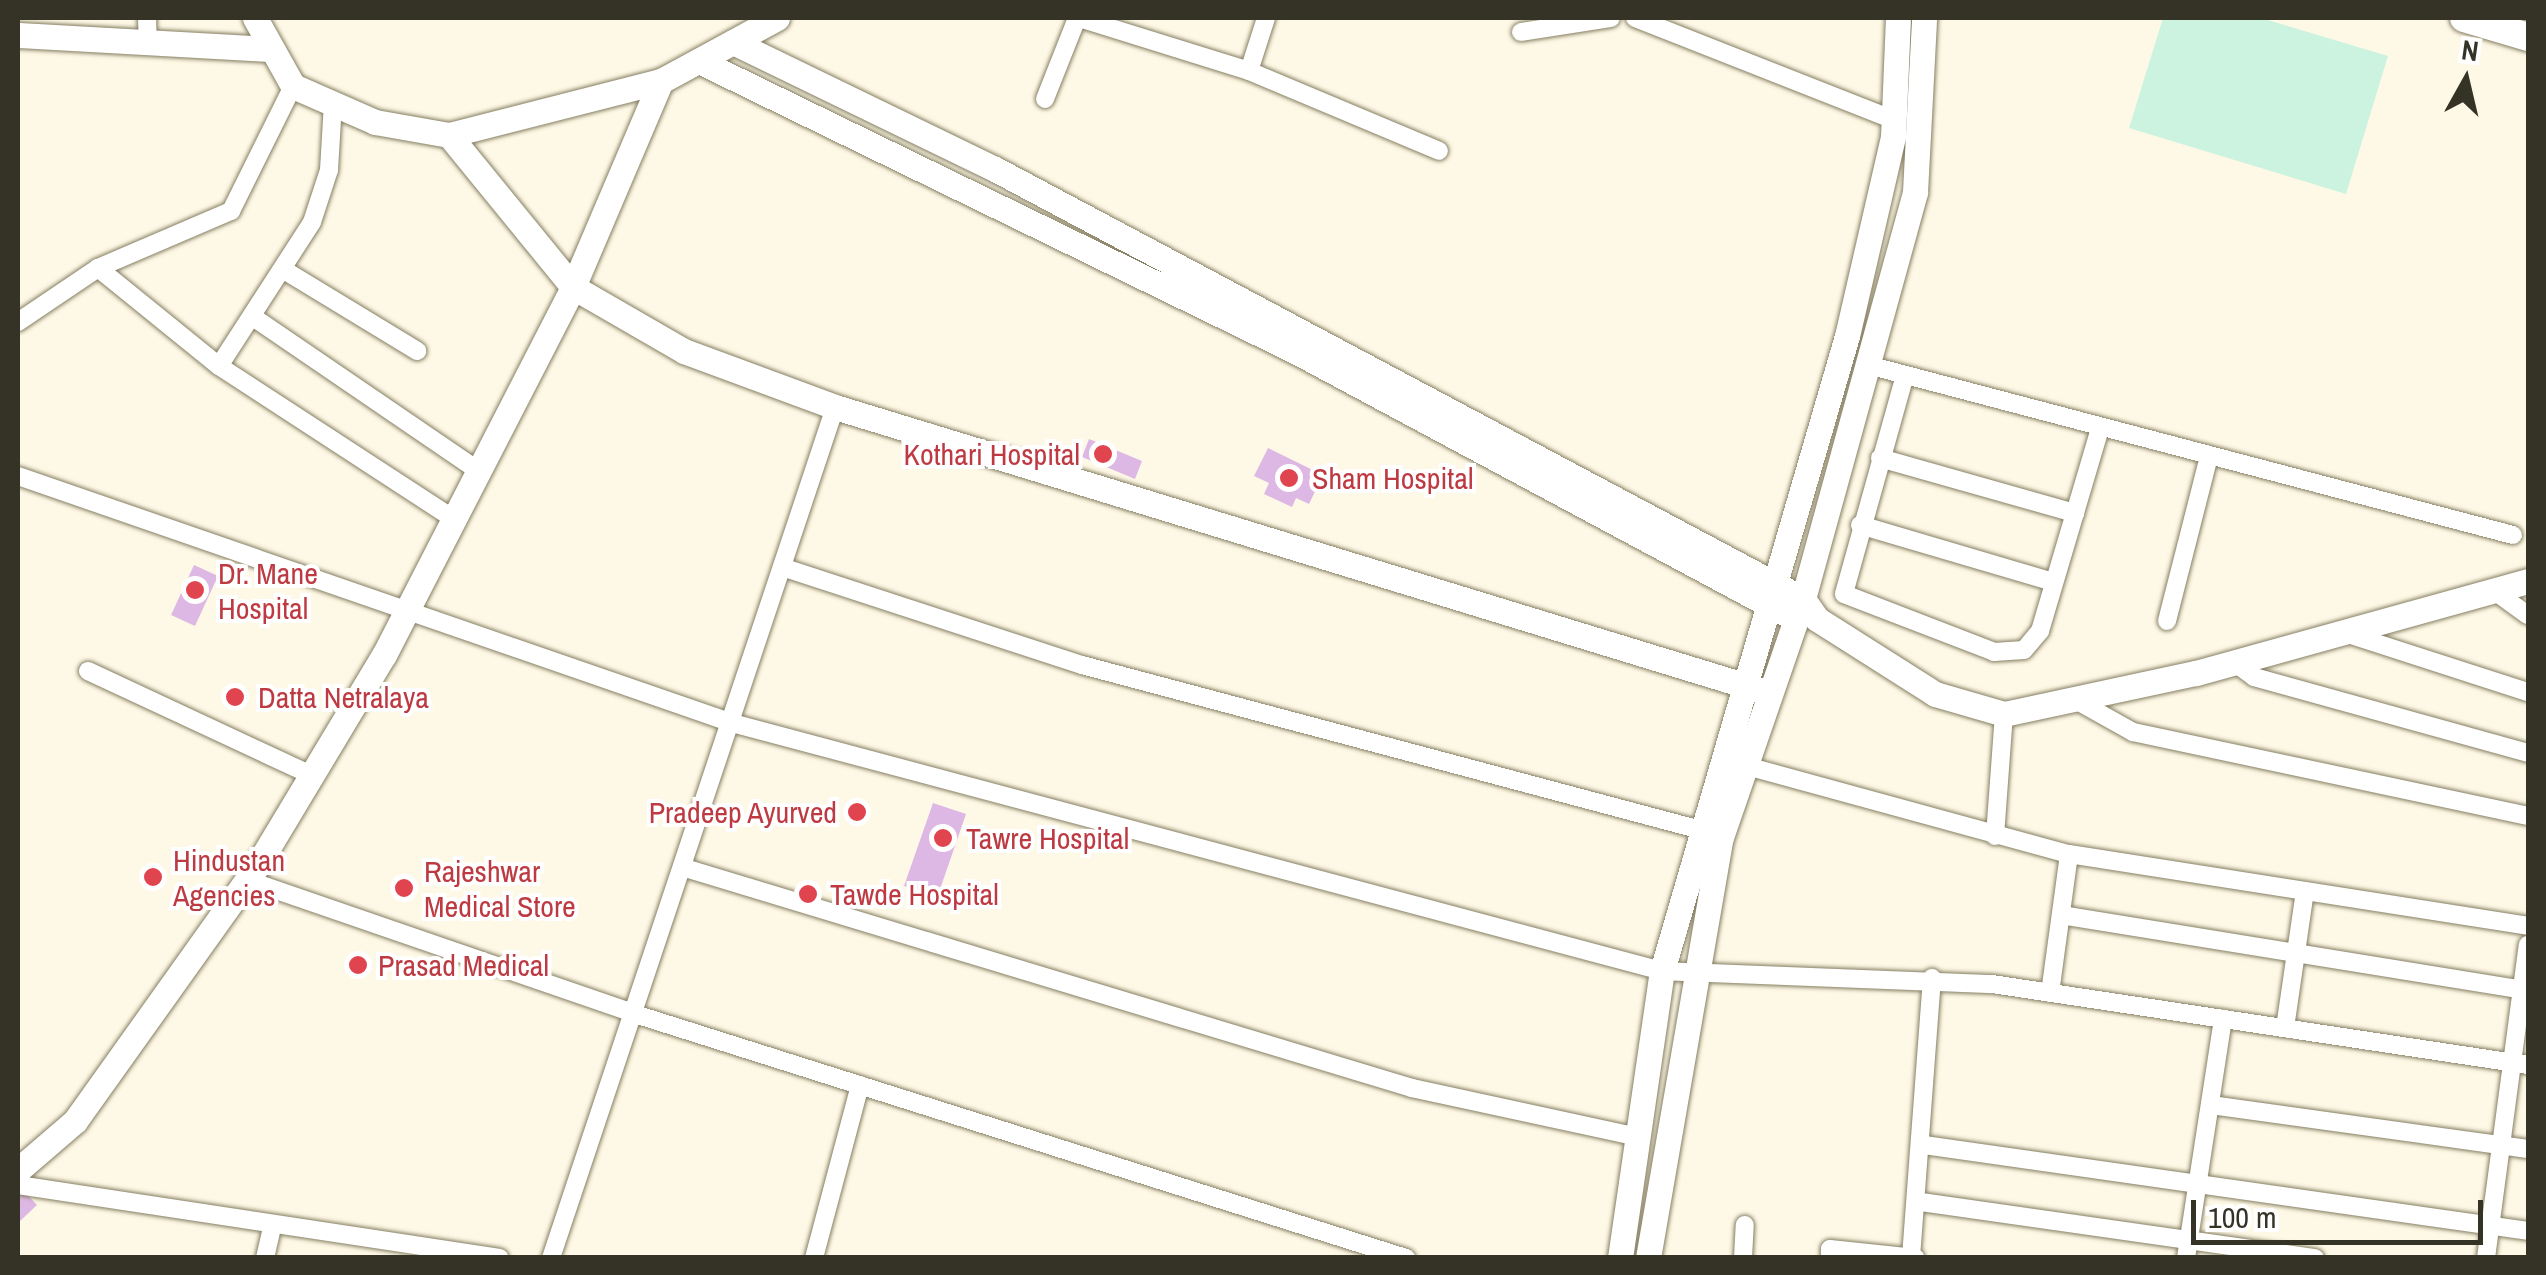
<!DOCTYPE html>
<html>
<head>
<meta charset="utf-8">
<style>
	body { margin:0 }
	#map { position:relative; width:2546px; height:1275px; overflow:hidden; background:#fef9e6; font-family:"Archivo Narrow",sans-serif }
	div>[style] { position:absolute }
	.green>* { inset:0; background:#ccf3df }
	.building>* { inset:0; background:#deb8e4 }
	.roads { filter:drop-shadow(0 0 2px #857e62) drop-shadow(0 0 2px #857e62) }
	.street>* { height:18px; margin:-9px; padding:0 9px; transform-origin:9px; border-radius:9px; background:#fff }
	.secondary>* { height:25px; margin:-12.5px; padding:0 12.5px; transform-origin:12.5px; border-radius:12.5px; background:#fff }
	.primary>* { height:28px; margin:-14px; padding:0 14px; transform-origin:14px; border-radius:14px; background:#fff }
	.dots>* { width:28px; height:28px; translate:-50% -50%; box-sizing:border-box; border:5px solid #fff; border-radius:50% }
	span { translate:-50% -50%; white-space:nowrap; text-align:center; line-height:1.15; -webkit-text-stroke:8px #fff; paint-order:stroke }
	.health-label { font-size:30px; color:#be3a42 }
	.right { translate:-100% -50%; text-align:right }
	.left { translate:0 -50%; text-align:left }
	.frame { position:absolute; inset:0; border:20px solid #353226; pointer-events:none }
	.north { position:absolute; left:2416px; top:30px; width:100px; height:100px; -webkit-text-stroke:8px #fff; paint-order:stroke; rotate:8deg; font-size:28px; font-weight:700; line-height:40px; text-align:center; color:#353226 }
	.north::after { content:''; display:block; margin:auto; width:35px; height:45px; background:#353226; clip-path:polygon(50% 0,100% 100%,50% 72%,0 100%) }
	.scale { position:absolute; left:2191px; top:1200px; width:292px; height:45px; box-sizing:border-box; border:5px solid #353226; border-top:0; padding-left:12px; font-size:30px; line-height:35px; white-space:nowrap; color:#353226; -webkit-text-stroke:8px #fff; paint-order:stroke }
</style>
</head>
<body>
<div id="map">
	<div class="green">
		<i style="clip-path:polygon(2163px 18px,2261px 18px,2388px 56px,2346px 194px,2129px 128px)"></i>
	</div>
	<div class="building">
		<i style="clip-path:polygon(1089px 439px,1142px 461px,1135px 479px,1082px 457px)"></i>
		<i style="clip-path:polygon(1268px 448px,1323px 475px,1309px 504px,1296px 498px,1292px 507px,1264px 494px,1269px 483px,1254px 476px)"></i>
		<i style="clip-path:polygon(194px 565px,218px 576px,195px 626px,171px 615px)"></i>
		<i style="clip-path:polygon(933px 803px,966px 814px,937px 898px,904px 886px)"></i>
		<i style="clip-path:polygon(20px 1187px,37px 1205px,18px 1223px,18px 1190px)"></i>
	</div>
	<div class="roads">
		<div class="street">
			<i style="left:147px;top:18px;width:27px;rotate:88deg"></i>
			<i style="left:1079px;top:18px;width:178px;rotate:17.3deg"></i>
			<i style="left:1249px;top:71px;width:206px;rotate:22.8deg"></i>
			<i style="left:1635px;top:18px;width:278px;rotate:21.5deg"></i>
			<i style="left:1521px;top:32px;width:91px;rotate:-8.8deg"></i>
			<i style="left:1249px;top:71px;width:56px;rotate:-72.2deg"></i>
			<i style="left:1045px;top:99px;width:87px;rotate:-68.4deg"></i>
			<i style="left:98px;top:268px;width:156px;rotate:39deg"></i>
			<i style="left:219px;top:366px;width:278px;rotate:33.1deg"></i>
			<i style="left:284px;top:270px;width:156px;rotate:31.3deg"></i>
			<i style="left:253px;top:317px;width:271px;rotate:34.3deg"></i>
			<i style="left:18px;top:322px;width:97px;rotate:-34deg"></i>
			<i style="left:98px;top:268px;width:145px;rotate:-23.2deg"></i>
			<i style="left:231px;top:211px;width:140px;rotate:-63.6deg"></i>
			<i style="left:1868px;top:365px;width:667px;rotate:14.77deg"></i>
			<i style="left:219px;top:366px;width:171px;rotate:-57.1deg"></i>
			<i style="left:312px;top:222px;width:55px;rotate:-71.9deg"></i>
			<i style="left:329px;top:170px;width:67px;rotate:-86.6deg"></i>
			<i style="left:1905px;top:375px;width:227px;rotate:105.6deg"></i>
			<i style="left:1844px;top:594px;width:161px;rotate:21.1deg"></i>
			<i style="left:1994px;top:652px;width:30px;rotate:-4deg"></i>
			<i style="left:2024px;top:650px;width:25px;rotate:-50deg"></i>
			<i style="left:2040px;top:631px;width:212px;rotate:-73.5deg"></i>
			<i style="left:1880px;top:458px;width:203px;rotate:15.8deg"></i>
			<i style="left:18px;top:476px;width:756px;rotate:19.08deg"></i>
			<i style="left:732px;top:723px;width:962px;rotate:14.93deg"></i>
			<i style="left:1662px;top:971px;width:330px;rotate:2.3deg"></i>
			<i style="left:1992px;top:984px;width:542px;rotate:8.59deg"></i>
			<i style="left:1860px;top:525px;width:202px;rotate:16.4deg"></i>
			<i style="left:782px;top:567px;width:316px;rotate:18.1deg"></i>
			<i style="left:1082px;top:665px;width:636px;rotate:14.93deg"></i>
			<i style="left:2500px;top:595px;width:34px;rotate:36deg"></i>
			<i style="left:2167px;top:621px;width:170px;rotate:-75.7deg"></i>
			<i style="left:2348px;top:634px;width:189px;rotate:17.9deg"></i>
			<i style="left:2235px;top:663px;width:24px;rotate:36deg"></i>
			<i style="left:2254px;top:677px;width:284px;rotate:15.5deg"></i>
			<i style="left:88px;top:671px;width:246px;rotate:25deg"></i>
			<i style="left:2074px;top:699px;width:68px;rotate:29.2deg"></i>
			<i style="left:2133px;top:732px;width:404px;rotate:12deg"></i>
			<i style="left:1743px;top:765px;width:338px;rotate:15.3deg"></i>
			<i style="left:2069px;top:854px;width:465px;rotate:8.9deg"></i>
			<i style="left:1995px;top:836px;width:122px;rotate:-85.8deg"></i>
			<i style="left:685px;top:868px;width:760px;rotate:16.84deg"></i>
			<i style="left:1412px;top:1088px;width:232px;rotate:12.2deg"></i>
			<i style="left:247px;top:880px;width:414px;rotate:19deg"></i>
			<i style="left:638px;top:1015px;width:806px;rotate:17.56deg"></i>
			<i style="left:2061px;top:915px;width:473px;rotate:9.2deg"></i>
			<i style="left:2050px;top:993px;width:140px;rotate:-82.2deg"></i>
			<i style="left:2285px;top:1028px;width:138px;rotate:-81.7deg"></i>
			<i style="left:2211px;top:1105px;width:320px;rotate:7.9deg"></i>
			<i style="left:1924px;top:1145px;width:610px;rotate:8.1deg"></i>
			<i style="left:18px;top:1185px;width:487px;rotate:8.6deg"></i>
			<i style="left:1921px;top:1202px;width:398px;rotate:8.1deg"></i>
			<i style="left:1911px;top:1257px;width:280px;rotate:-85.7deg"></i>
			<i style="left:265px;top:1258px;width:32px;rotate:-77deg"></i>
			<i style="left:551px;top:1258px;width:897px;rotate:-71.54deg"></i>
			<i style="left:814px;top:1258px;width:179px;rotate:-75.1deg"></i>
			<i style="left:1743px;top:1258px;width:33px;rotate:-87deg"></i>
			<i style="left:1830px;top:1258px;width:9px;rotate:-90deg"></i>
			<i style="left:1830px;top:1249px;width:86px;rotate:6deg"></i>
			<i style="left:2186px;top:1258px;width:242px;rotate:-81.2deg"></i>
			<i style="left:2486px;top:1258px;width:316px;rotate:-82.4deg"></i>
		</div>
		<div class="secondary">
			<i style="left:255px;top:18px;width:78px;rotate:60.8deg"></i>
			<i style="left:293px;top:86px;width:90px;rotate:23.7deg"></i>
			<i style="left:375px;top:122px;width:75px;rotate:10deg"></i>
			<i style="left:449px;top:135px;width:219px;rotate:-14.3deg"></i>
			<i style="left:661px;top:81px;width:132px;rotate:-28.5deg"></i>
			<i style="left:18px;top:35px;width:248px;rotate:3.2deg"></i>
			<i style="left:733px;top:42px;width:291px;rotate:25.9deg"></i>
			<i style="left:995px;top:169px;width:915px;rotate:28.02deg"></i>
			<i style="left:1803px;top:599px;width:24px;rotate:55deg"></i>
			<i style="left:1817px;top:619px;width:140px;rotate:32.4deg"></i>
			<i style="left:1935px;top:694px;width:72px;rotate:16.2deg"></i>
			<i style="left:2004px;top:714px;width:196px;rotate:-12.1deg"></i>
			<i style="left:2196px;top:673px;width:345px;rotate:-15.5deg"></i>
			<i style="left:699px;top:61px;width:663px;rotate:25.95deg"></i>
			<i style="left:1295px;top:351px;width:559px;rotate:28.17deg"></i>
			<i style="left:449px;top:135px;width:196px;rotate:50.8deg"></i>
			<i style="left:573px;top:287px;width:128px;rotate:30deg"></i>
			<i style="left:684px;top:351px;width:161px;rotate:20.3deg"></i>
			<i style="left:835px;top:407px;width:978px;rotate:17.01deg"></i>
			<i style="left:18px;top:1170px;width:75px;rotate:-40.7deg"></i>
			<i style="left:75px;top:1121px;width:313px;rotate:-54.5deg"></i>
			<i style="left:257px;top:866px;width:246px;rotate:-59deg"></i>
			<i style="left:384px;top:655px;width:414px;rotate:-62.8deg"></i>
			<i style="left:573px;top:287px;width:224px;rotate:-66.9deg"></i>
			<i style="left:1620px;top:1258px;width:290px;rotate:-81.7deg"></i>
			<i style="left:1662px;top:971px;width:661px;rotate:-73.76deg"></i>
			<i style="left:1847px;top:336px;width:204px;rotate:-77deg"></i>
			<i style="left:1893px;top:137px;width:119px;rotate:-87.6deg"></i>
			<i style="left:1648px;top:1258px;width:424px;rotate:-80.2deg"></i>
			<i style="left:1720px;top:840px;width:255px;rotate:-71deg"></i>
			<i style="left:1803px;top:599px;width:422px;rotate:-74.6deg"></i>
			<i style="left:1915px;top:192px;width:174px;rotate:-87deg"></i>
		</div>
		<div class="primary">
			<i style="left:2464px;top:18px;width:67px;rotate:16.5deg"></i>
		</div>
	</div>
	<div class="dots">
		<i style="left:1103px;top:454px;background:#e0444e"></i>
		<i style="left:1289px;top:478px;background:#e0444e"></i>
		<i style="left:195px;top:590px;background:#e0444e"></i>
		<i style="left:235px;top:697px;background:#e0444e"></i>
		<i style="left:857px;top:812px;background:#e0444e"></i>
		<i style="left:943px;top:838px;background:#e0444e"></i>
		<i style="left:153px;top:877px;background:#e0444e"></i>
		<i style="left:404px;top:888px;background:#e0444e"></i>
		<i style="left:808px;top:894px;background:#e0444e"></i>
		<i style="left:358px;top:965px;background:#e0444e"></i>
	</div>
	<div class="health-label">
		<span class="right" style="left:1080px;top:454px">Kothari Hospital</span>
		<span class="left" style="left:1312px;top:478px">Sham Hospital</span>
		<span class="left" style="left:218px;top:590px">Dr. Mane<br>Hospital</span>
		<span class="left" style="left:258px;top:697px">Datta Netralaya</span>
		<span class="right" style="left:837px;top:812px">Pradeep Ayurved</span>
		<span class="left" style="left:966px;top:838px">Tawre Hospital</span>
		<span class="left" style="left:173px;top:877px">Hindustan<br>Agencies</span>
		<span class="left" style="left:424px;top:888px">Rajeshwar<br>Medical Store</span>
		<span class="left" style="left:830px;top:894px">Tawde Hospital</span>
		<span class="left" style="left:378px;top:965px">Prasad Medical</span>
	</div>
	<div class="frame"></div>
	<div class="north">N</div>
	<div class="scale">100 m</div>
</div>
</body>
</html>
